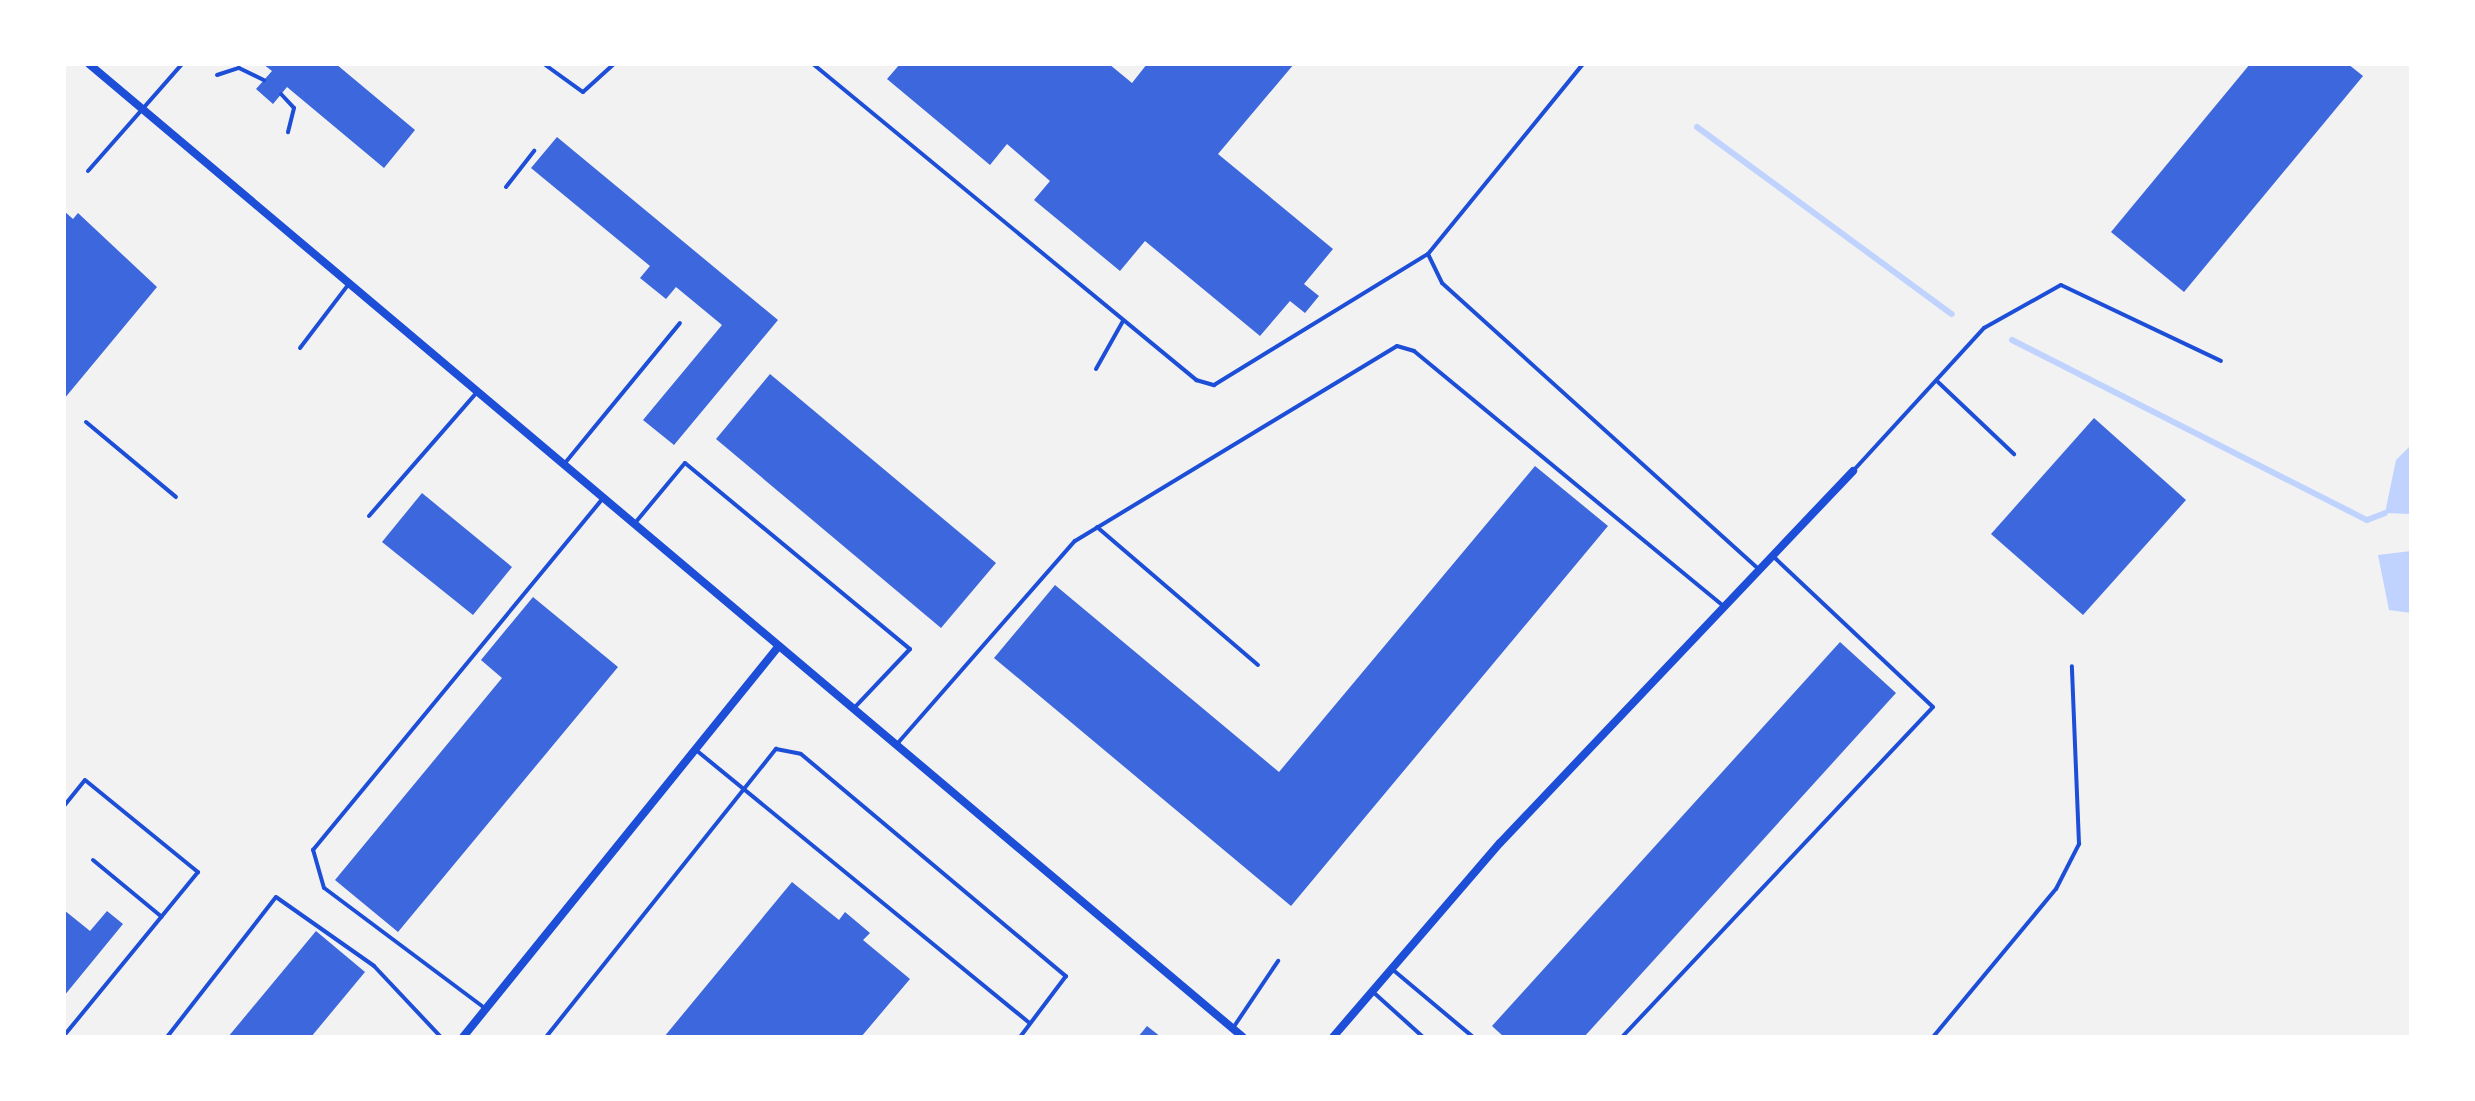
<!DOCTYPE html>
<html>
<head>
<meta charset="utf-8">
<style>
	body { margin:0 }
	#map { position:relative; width:2475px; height:1101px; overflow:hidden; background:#f2f2f2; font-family:Spectral,serif }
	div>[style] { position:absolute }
	.water>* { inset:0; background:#bfd3fe }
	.stream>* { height:6px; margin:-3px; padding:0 3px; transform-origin:3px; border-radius:3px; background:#bfd3fe }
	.building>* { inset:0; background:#3d67dc }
	.service>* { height:4px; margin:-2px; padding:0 2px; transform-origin:2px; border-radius:2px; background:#1d4ed8 }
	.minor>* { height:8px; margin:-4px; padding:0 4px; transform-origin:4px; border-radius:4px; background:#1d4ed8 }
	span { translate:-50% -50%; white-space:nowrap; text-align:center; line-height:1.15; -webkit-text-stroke:6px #fff; paint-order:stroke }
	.frame { position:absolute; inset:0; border:66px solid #fff; pointer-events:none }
</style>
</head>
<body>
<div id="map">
	<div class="water">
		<i style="clip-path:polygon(2411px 445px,2411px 514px,2385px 513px,2396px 460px)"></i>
		<i style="clip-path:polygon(2411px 551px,2411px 613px,2389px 610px,2378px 555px)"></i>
	</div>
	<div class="stream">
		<i style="left:1697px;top:127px;width:316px;rotate:36.3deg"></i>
		<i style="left:2012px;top:340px;width:398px;rotate:26.9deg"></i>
		<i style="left:2367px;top:520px;width:19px;rotate:-21deg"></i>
	</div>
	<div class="building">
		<i style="clip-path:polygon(263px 64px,336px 64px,415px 130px,384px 168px,287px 87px,273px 104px,256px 89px,272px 71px)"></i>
		<i style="clip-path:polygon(900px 64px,1109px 64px,1132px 83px,1147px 64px,1294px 64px,1218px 154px,1333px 249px,1304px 284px,1319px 296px,1305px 313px,1290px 301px,1260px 336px,1145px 241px,1120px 271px,1034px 200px,1050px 181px,1007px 144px,990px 165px,887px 79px)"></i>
		<i style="clip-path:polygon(2250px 64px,2348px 64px,2363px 76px,2184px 292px,2111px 232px)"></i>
		<i style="clip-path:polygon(557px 137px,778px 320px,674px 445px,643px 420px,722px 325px,676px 287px,666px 299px,640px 278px,650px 266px,531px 168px)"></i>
		<i style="clip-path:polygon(64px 211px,73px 219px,78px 213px,157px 287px,64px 399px)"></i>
		<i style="clip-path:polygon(770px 374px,996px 563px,941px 628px,716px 439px)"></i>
		<i style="clip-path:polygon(2094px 418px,2186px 500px,2083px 615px,1991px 534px)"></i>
		<i style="clip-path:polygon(1535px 466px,1608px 526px,1291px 906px,994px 658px,1055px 585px,1279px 772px)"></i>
		<i style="clip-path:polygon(422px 493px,512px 567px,473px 615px,382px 542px)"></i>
		<i style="clip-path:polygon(533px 597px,618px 667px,398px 932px,335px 880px,502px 678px,481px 660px)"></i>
		<i style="clip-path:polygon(1840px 642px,1896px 693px,1584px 1037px,1504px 1037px,1492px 1026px)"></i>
		<i style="clip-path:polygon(792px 882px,839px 920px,845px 912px,870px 933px,863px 940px,910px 979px,861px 1037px,664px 1037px)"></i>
		<i style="clip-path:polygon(64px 910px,90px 931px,107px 911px,123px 924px,64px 996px)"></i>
		<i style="clip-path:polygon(316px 931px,365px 972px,311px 1037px,228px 1037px)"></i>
		<i style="clip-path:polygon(1147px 1026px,1161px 1037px,1138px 1037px)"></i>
	</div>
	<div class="service">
		<i style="left:544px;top:64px;width:48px;rotate:35.7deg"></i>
		<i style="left:583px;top:92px;width:42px;rotate:-42.1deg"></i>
		<i style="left:813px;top:64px;width:497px;rotate:39.5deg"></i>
		<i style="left:1196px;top:380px;width:19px;rotate:16deg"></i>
		<i style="left:1214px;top:385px;width:251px;rotate:-31.5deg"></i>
		<i style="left:1428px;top:254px;width:245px;rotate:-50.8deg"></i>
		<i style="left:217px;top:75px;width:23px;rotate:-18deg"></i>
		<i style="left:239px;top:68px;width:28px;rotate:26deg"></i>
		<i style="left:281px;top:94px;width:19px;rotate:47deg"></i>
		<i style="left:294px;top:108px;width:25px;rotate:104deg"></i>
		<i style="left:88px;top:171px;width:142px;rotate:-48.7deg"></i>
		<i style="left:506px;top:187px;width:46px;rotate:-52.1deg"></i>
		<i style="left:1428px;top:254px;width:32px;rotate:64deg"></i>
		<i style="left:1442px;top:283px;width:427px;rotate:42.1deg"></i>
		<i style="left:300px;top:348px;width:79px;rotate:-52.7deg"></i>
		<i style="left:1096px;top:369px;width:55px;rotate:-60.6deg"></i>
		<i style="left:1938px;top:382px;width:105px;rotate:43.5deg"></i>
		<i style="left:86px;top:422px;width:117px;rotate:39.8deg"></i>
		<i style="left:565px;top:463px;width:181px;rotate:-50.6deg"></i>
		<i style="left:1853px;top:471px;width:194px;rotate:-47.5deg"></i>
		<i style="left:1984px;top:328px;width:88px;rotate:-29.2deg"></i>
		<i style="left:2061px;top:285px;width:177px;rotate:25.4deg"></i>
		<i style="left:369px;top:516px;width:166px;rotate:-48.9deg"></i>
		<i style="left:635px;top:523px;width:78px;rotate:-50.2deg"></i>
		<i style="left:685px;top:463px;width:292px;rotate:39.6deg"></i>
		<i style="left:910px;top:649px;width:80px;rotate:133.5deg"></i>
		<i style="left:1097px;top:527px;width:212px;rotate:40.6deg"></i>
		<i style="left:897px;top:744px;width:270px;rotate:-48.8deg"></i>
		<i style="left:1075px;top:541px;width:376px;rotate:-31.2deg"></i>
		<i style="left:1397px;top:346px;width:18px;rotate:16deg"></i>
		<i style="left:1414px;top:351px;width:401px;rotate:39.5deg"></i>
		<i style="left:696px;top:750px;width:431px;rotate:39.3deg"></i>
		<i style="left:64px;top:806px;width:33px;rotate:-51deg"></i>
		<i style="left:85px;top:780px;width:146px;rotate:39.2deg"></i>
		<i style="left:198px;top:872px;width:212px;rotate:129.3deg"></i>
		<i style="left:93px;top:860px;width:89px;rotate:39.6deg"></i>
		<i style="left:1392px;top:969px;width:106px;rotate:40deg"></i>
		<i style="left:1372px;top:991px;width:69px;rotate:42deg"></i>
		<i style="left:482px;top:1006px;width:197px;rotate:-143.2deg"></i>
		<i style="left:324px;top:888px;width:40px;rotate:-106deg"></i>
		<i style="left:313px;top:850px;width:456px;rotate:-50.5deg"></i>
		<i style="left:1233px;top:1028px;width:81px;rotate:-56.1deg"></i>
		<i style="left:167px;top:1037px;width:177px;rotate:-52.1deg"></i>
		<i style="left:276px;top:897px;width:120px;rotate:35.1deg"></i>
		<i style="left:374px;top:966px;width:98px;rotate:46.7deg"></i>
		<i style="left:546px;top:1037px;width:369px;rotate:-51.4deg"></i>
		<i style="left:776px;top:749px;width:25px;rotate:11deg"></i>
		<i style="left:801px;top:754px;width:346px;rotate:40deg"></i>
		<i style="left:1066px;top:976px;width:76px;rotate:127deg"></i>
		<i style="left:1622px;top:1037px;width:453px;rotate:-46.7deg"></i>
		<i style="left:1933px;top:707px;width:219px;rotate:-136.7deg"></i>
		<i style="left:1933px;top:1037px;width:192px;rotate:-50.3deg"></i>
		<i style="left:2056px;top:889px;width:51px;rotate:-62.9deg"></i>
		<i style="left:2079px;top:844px;width:178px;rotate:-92.3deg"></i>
	</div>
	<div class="minor">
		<i style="left:89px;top:64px;width:1509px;rotate:40.14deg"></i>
		<i style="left:463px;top:1037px;width:501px;rotate:-51.07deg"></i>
		<i style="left:1333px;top:1037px;width:256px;rotate:-49.3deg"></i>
		<i style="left:1500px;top:843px;width:513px;rotate:-46.5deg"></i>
	</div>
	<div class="frame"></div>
</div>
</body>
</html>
